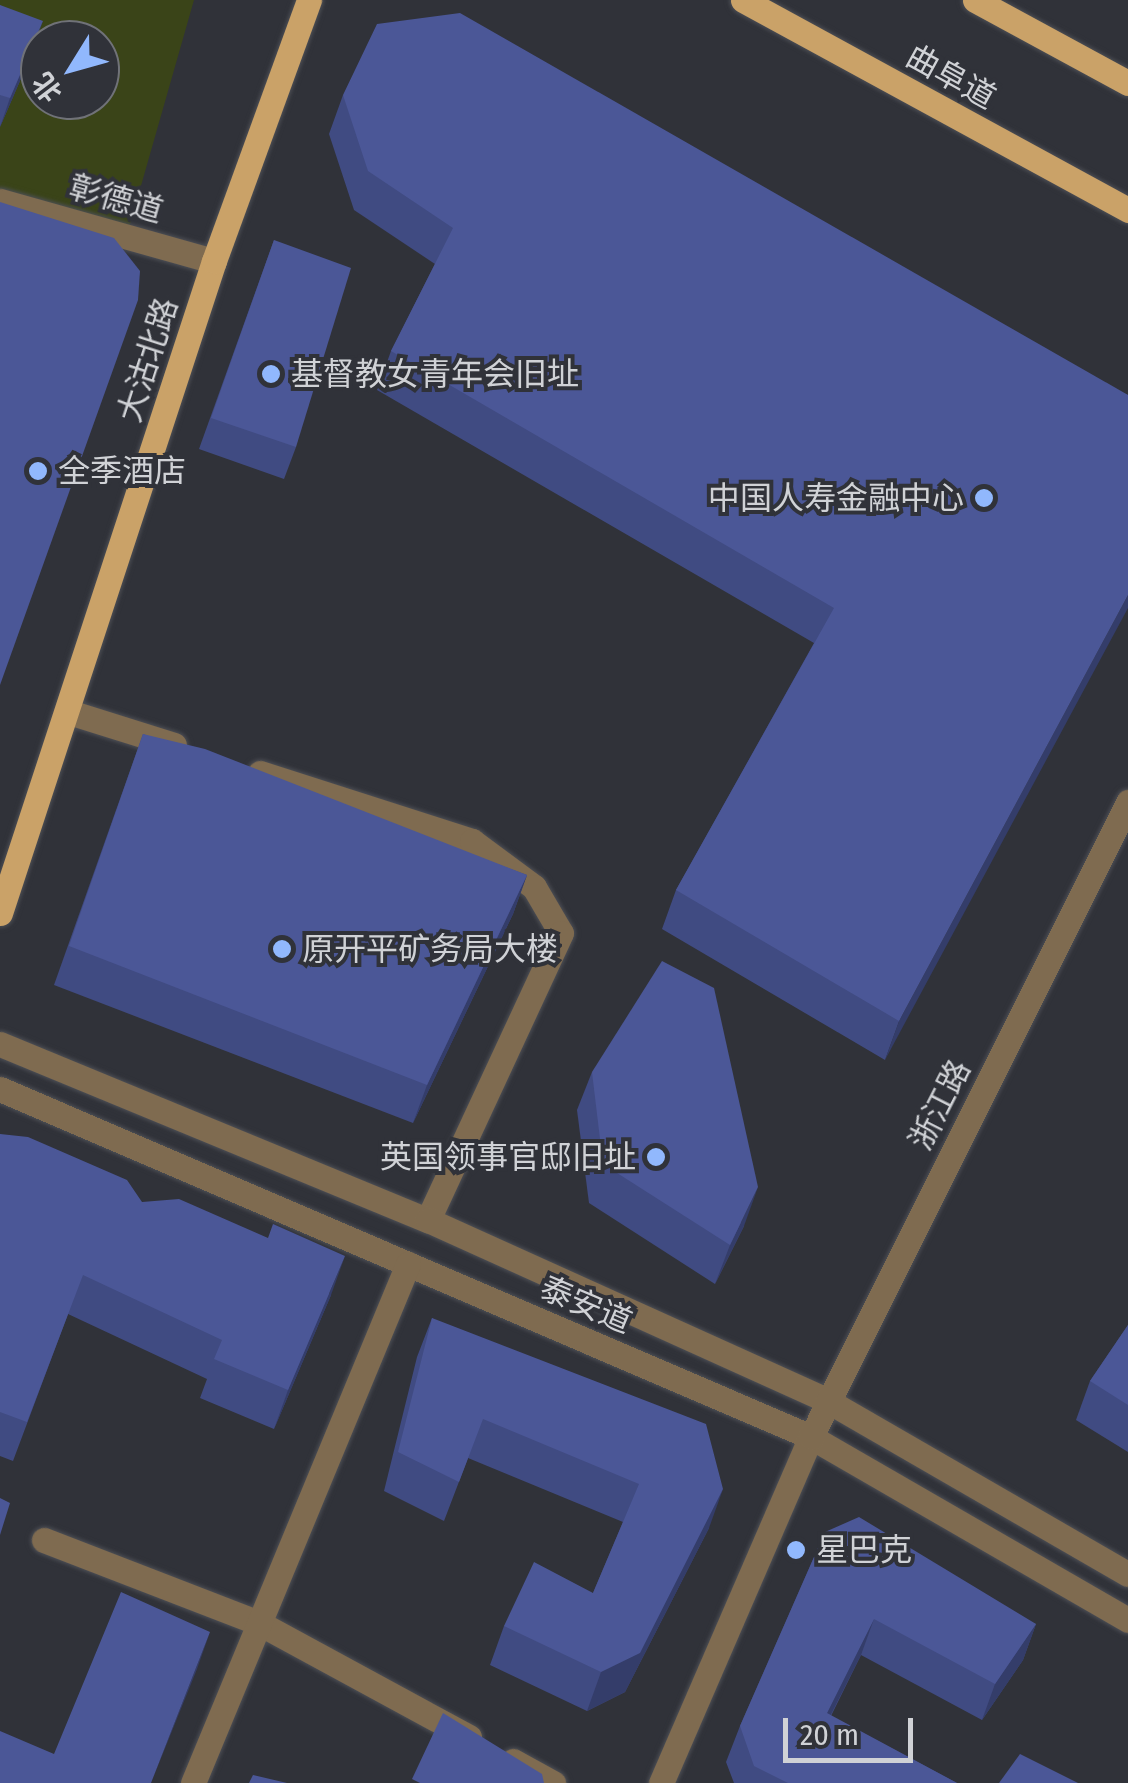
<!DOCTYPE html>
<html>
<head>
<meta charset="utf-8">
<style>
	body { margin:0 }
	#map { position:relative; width:1128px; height:1783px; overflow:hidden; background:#303239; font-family:"Fira Sans Condensed","Noto Sans SC",sans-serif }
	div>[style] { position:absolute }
	.green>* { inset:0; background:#3a4418 }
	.roads { filter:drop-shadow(0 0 2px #4d4f55) drop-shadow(0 0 2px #4d4f55) }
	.minor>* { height:25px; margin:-12.5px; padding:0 12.5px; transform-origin:12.5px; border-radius:12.5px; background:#7f6b50 }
	.major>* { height:25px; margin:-12.5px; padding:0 12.5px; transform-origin:12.5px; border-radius:12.5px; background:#caa268 }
	.wall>* { inset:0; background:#404b82 }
	.shaded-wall>* { inset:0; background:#343d6a }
	.building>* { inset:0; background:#4b5797 }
	.dots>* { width:28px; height:28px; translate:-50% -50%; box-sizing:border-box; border:5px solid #303239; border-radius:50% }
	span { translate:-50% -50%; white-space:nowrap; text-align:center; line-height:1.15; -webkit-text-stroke:8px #303239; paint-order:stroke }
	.street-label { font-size:32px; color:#d0d2d6 }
	.poi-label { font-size:32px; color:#d0d2d6 }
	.left { translate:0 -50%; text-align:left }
	.right { translate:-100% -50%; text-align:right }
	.north { position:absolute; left:20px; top:20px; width:100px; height:100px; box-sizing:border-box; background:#303239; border:2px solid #707278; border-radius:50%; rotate:233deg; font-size:28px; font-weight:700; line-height:40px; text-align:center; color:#d0d2d6 }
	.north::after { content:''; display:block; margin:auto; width:35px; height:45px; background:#91b8fd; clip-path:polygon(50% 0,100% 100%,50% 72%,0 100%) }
	.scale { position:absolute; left:783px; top:1718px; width:130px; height:45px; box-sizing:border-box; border:5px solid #d0d2d6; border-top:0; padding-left:12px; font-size:30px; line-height:35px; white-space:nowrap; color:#d0d2d6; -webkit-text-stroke:8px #303239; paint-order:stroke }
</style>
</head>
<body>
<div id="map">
	<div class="green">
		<i style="clip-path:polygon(evenodd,0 0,194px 0,0 680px,0 0,40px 40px,100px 40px,100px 100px,40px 100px,40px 40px)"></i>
	</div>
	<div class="roads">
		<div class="minor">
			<i style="left:0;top:201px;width:222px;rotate:15.7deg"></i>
			<i style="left:69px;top:712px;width:110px;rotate:17.4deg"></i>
			<i style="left:260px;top:773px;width:223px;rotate:17.8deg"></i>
			<i style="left:472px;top:841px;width:77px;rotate:36.6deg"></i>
			<i style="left:534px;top:887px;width:53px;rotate:59.6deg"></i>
			<i style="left:561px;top:933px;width:316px;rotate:114.9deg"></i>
			<i style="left:0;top:1044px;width:463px;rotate:22.4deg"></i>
			<i style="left:428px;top:1220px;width:439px;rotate:24.3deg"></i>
			<i style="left:828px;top:1401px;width:346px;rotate:30deg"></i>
			<i style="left:0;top:1089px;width:883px;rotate:23.22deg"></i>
			<i style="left:811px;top:1437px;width:366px;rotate:30deg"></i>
			<i style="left:44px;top:1540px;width:230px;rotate:21.1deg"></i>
			<i style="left:259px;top:1623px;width:239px;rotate:28.5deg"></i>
			<i style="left:513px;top:1761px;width:46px;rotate:28.8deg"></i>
			<i style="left:193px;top:1783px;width:562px;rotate:-67.5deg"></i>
			<i style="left:661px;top:1783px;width:377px;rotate:-66.6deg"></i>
			<i style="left:811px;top:1437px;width:710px;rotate:-63.47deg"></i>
		</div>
		<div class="major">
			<i style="left:743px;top:0;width:439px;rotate:28.6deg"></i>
			<i style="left:975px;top:0;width:174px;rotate:28.5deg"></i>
			<i style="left:0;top:913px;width:686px;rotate:-71.83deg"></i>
			<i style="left:214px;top:261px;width:278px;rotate:-70deg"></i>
		</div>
	</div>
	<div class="wall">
		<i style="clip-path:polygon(0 5px,29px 60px,0 127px)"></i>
		<i style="clip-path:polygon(343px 95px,1128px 395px,885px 1060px,662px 929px,676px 890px,814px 643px,377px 390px,391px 351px,435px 264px,354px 210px,329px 134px)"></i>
		<i style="clip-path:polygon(274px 240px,296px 447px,284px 479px,199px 449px)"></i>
		<i style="clip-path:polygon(143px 734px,527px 875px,513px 914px,413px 1123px,54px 985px)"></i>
		<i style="clip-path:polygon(592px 1072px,744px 1226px,715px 1284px,589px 1203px,577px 1110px)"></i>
		<i style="clip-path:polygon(0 1134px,331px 1295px,274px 1429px,200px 1398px,207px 1379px,68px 1314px,13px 1461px,0 1456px)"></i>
		<i style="clip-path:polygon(432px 1318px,709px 1528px,625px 1692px,587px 1711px,490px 1665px,504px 1626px,593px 1593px,623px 1522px,468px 1458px,444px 1521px,384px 1491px,417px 1357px)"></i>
		<i style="clip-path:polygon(1128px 1325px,1128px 1452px,1076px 1420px,1090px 1381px)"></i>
		<i style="clip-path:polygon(825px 1532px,1036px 1624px,1023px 1660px,982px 1720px,861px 1655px,831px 1716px,957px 1783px,734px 1783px,726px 1762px,740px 1726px)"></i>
	</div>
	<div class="shaded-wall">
		<i style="clip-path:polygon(43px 21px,29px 60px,0 127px,10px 98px)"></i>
		<i style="clip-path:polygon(1128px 595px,1128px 608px,885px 1060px,899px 1021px)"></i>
		<i style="clip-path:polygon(527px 875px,513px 914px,413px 1123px,427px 1085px)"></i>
		<i style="clip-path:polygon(758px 1187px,744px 1226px,715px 1284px,730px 1245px)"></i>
		<i style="clip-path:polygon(345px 1256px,331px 1295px,274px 1429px,288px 1390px)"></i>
		<i style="clip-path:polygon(723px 1489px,709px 1528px,625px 1692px,587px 1711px,601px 1672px)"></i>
		<i style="clip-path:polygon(874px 1619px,861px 1655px,813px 1750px,827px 1713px)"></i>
		<i style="clip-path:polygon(1036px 1624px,1023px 1660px,982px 1720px,995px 1684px)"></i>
		<i style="clip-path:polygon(210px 1632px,197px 1669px,151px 1783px)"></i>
	</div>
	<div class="building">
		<i style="clip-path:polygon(0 5px,43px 21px,10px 98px,0 95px)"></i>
		<i style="clip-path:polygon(460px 13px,1128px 395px,1128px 595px,899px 1021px,676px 890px,834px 608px,391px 351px,453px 228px,368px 171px,343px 95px,377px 24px)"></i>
		<i style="clip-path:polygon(0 202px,114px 238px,140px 271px,138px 300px,0 685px)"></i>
		<i style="clip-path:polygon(274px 240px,351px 268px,296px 447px,211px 418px)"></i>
		<i style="clip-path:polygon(143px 734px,205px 749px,527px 875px,427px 1085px,69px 946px)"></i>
		<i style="clip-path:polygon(662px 961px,714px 988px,758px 1187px,730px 1245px,603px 1164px,592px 1072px)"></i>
		<i style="clip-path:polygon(0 1134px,28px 1137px,127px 1180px,142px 1202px,179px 1199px,268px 1238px,273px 1224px,345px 1256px,288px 1390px,214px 1359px,222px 1340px,83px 1275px,27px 1422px,0 1412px)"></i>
		<i style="clip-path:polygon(432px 1318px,706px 1424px,723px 1489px,640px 1653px,601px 1672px,504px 1626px,534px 1562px,593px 1593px,639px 1484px,483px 1419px,459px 1482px,398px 1452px)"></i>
		<i style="clip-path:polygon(1128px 1325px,1128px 1405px,1090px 1381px)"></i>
		<i style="clip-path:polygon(0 1498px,10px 1503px,0 1535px)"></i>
		<i style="clip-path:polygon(859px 1517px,1036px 1624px,995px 1684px,874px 1619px,827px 1713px,957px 1783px,788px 1783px,754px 1766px,740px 1726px,825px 1532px)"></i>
		<i style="clip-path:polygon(121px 1592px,210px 1632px,151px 1783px,0 1783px,0 1731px,54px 1754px)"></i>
		<i style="clip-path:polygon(443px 1713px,542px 1774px,544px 1783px,420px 1783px,412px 1779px)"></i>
		<i style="clip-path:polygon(1020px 1754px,1078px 1783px,999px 1783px)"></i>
		<i style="clip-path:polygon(253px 1775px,287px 1783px,249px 1783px)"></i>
	</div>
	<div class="dots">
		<i style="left:271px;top:374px;background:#91b8fd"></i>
		<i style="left:38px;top:471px;background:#91b8fd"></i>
		<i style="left:984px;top:498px;background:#91b8fd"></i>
		<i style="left:282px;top:949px;background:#91b8fd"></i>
		<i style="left:656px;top:1157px;background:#91b8fd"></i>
		<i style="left:796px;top:1550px;background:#91b8fd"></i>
	</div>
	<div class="street-label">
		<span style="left:951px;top:77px;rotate:29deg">曲阜道</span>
		<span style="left:116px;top:199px;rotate:16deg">彰德道</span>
		<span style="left:148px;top:360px;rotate:-72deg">大沽北路</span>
		<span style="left:940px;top:1105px;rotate:-63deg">浙江路</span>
		<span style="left:586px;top:1305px;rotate:23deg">泰安道</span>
	</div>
	<div class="poi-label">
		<span class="left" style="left:291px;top:374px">基督教女青年会旧址</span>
		<span class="left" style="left:58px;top:471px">全季酒店</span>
		<span class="right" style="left:964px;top:498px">中国人寿金融中心</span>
		<span class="left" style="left:302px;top:949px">原开平矿务局大楼</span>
		<span class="right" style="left:636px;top:1157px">英国领事官邸旧址</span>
		<span class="left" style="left:816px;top:1550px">星巴克</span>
	</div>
	<div class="north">北</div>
	<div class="scale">20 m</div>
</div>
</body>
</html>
